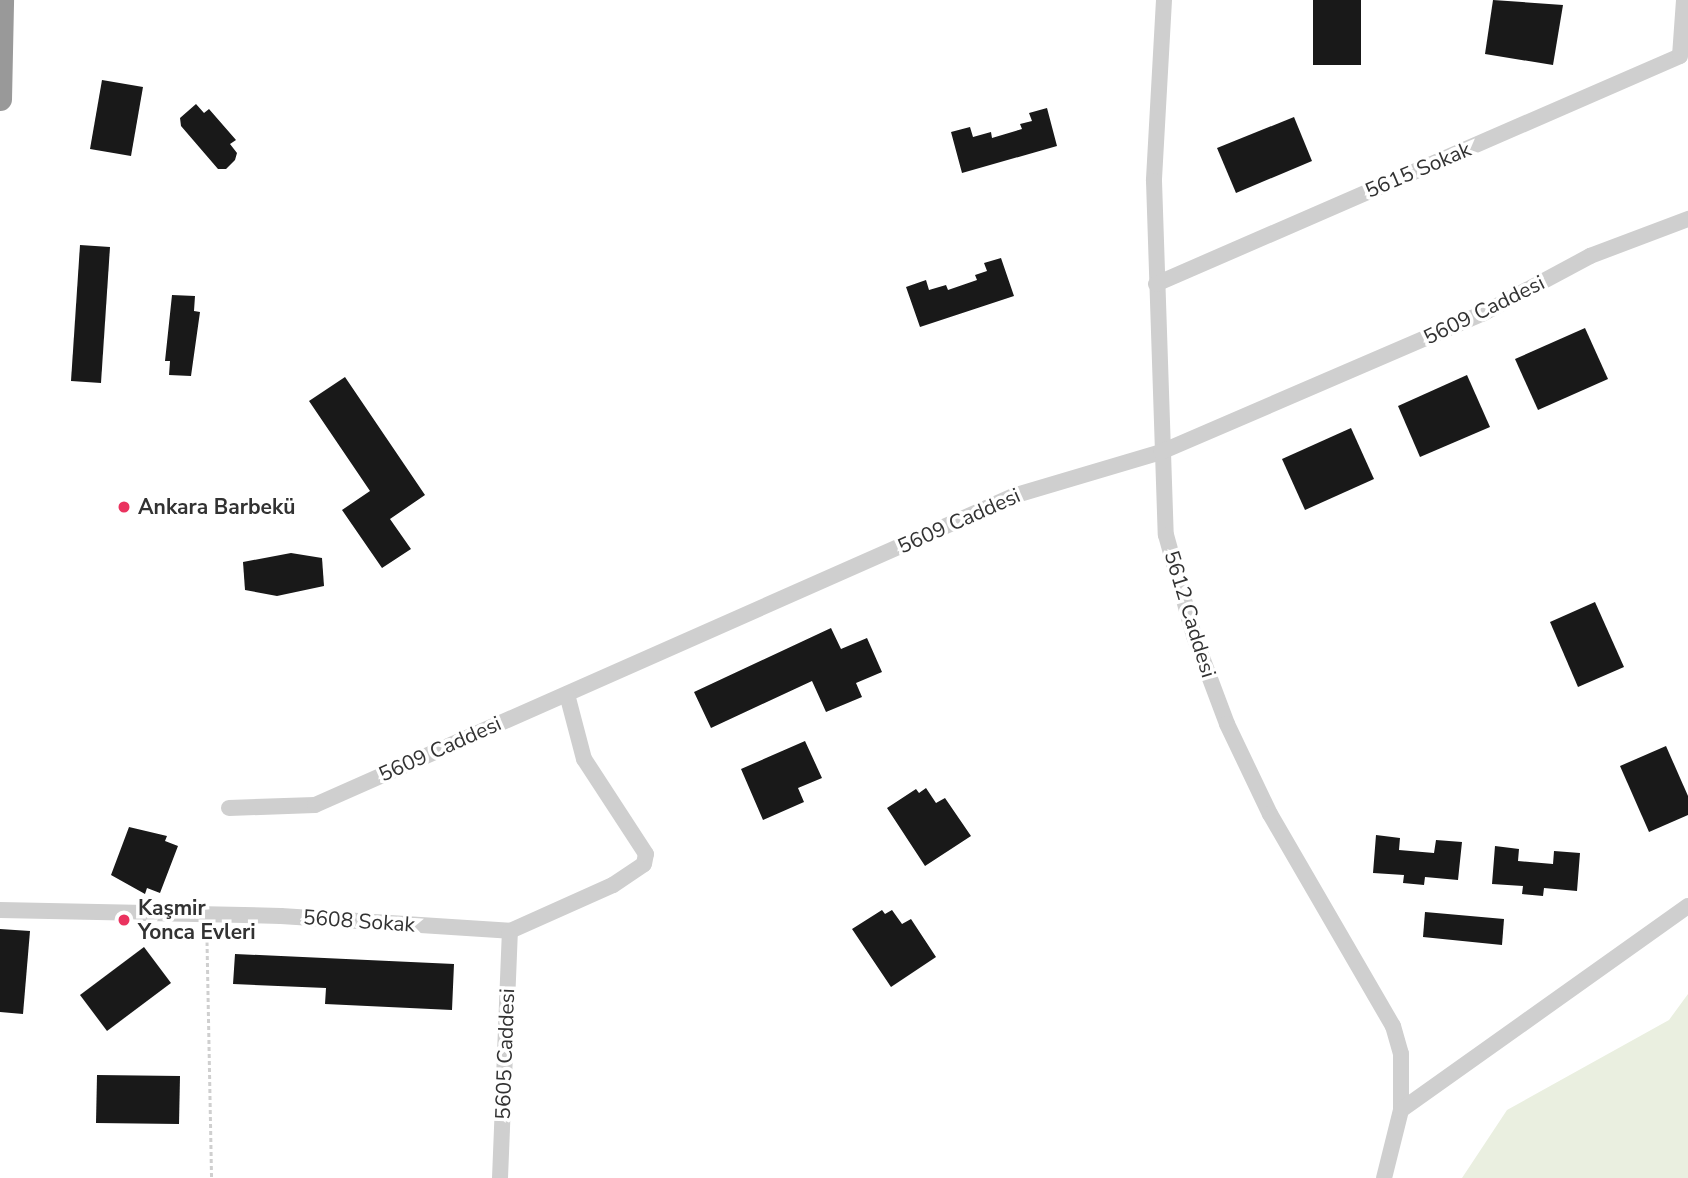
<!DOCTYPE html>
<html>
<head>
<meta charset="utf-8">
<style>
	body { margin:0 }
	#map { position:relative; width:1688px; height:1178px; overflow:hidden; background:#fff; font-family:"Nunito Sans",sans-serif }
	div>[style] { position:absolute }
	.green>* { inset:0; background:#eaefe0 }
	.building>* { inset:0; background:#191919 }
	.path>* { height:2.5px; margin-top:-1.25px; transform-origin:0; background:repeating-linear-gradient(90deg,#cfcfcf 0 3.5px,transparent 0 7px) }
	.minor>* { height:16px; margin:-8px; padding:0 8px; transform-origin:8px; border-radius:8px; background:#cfcfcf }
	.highway>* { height:23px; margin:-11.5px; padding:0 11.5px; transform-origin:11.5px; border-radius:11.5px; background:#999 }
	.dots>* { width:19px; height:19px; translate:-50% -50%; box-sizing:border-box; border:4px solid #fff; border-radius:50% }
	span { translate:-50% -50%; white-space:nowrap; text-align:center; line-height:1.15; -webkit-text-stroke:7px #fff; paint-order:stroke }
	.street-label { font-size:21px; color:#323232 }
	.poi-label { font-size:21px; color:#323232; font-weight:700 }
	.left { translate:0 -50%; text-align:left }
</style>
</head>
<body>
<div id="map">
	<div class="green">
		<i style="clip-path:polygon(1688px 994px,1688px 1178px,1462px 1178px,1507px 1110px,1669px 1020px)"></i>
	</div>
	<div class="building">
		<i style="clip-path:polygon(1313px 0,1361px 0,1361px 65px,1313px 65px)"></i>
		<i style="clip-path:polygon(1493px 0,1563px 5px,1553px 65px,1485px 54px)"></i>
		<i style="clip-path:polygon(102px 80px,143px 87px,131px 156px,90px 149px)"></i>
		<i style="clip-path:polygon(196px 104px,204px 113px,209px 109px,236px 140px,230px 144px,237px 153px,235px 160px,226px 169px,218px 169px,181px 126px,180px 118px)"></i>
		<i style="clip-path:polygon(1047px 108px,1057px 146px,962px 173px,951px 132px,970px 127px,973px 137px,991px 132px,992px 138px,1022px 129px,1020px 124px,1032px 121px,1029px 113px)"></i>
		<i style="clip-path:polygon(1294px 117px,1312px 161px,1236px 193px,1217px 148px)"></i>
		<i style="clip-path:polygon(80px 245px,110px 247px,101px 383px,71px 381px)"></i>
		<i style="clip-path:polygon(1001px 258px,1014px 296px,920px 327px,906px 287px,926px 280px,929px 290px,946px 285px,948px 290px,977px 280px,975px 275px,987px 271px,984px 263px)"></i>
		<i style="clip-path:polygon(172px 295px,195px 296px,194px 311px,200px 312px,191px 376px,169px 375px,170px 361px,165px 361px)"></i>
		<i style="clip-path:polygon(1585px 328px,1608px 379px,1538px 410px,1515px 359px)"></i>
		<i style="clip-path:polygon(1467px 375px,1490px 427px,1420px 457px,1398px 406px)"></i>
		<i style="clip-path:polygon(345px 377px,425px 495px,390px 519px,411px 549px,382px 568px,342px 510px,370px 491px,309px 401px)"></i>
		<i style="clip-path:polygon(1351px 428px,1374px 479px,1305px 510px,1282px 459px)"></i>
		<i style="clip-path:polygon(291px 553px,322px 558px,324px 586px,277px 596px,245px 590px,243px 562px)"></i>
		<i style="clip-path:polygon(1595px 602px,1624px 667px,1578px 687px,1550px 622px)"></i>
		<i style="clip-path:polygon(831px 628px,841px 649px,867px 638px,882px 672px,856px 683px,862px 697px,826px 712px,812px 681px,711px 728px,694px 692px)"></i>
		<i style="clip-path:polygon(805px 741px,822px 778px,798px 788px,804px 802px,763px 820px,741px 769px)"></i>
		<i style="clip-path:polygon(1666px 746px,1688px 796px,1688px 815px,1649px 832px,1620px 766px)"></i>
		<i style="clip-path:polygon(926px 788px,936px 803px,945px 798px,971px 836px,925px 866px,887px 808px,916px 789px,919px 793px)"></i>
		<i style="clip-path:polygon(129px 827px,167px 836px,165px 841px,178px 846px,160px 893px,147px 888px,145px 894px,111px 875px)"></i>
		<i style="clip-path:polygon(1376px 835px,1400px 838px,1399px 850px,1434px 853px,1436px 840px,1462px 842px,1458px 880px,1425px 877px,1424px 885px,1403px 883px,1404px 875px,1373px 873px)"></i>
		<i style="clip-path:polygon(1495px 846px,1519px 849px,1518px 861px,1553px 864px,1554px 851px,1580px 853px,1577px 891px,1544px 888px,1543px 896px,1522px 894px,1523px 886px,1492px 884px)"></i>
		<i style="clip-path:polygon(882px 910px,885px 914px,892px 910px,902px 924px,911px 919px,936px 957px,891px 987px,852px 929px)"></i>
		<i style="clip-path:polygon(1425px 912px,1504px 919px,1502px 945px,1423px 937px)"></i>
		<i style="clip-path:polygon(0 929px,30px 931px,23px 1014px,0 1012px)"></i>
		<i style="clip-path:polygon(144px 947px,171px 983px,107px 1031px,80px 995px)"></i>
		<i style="clip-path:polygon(235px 954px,454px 964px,452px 1010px,325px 1004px,326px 988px,233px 984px)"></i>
		<i style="clip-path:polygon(97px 1075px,180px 1076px,179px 1124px,96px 1123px)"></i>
	</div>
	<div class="path">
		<i style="left:207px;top:928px;width:250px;rotate:88.9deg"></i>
	</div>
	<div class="minor">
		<i style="left:1164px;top:0;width:181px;rotate:93.2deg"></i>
		<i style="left:1154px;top:181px;width:354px;rotate:88.1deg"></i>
		<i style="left:1166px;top:535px;width:105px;rotate:74.5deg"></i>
		<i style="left:1194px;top:636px;width:94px;rotate:69.4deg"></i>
		<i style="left:1227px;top:724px;width:100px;rotate:64.5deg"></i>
		<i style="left:1270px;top:814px;width:245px;rotate:59.9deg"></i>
		<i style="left:1393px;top:1026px;width:29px;rotate:74deg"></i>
		<i style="left:1401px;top:1054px;width:56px;rotate:90deg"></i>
		<i style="left:1401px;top:1110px;width:70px;rotate:104deg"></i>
		<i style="left:1156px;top:284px;width:571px;rotate:-23.51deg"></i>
		<i style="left:1680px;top:56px;width:56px;rotate:-85.9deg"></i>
		<i style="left:229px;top:808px;width:86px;rotate:-2deg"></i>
		<i style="left:315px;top:805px;width:766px;rotate:-23.86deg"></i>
		<i style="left:1016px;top:495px;width:151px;rotate:-16.5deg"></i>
		<i style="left:1161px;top:452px;width:349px;rotate:-23.3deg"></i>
		<i style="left:1482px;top:314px;width:123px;rotate:-28.2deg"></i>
		<i style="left:1590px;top:256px;width:105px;rotate:-20.7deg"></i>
		<i style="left:0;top:910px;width:281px;rotate:1.2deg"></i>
		<i style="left:281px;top:916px;width:229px;rotate:3.7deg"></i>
		<i style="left:510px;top:931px;width:113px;rotate:-24.1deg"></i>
		<i style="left:613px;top:885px;width:37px;rotate:-34deg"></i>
		<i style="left:644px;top:864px;width:10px;rotate:-79deg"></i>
		<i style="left:646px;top:854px;width:113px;rotate:-123.1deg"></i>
		<i style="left:584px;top:759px;width:67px;rotate:-104.7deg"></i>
		<i style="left:1401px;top:1110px;width:352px;rotate:-35.4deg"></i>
		<i style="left:500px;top:1178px;width:247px;rotate:-87.7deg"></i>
	</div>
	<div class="highway">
		<i style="left:0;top:99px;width:99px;rotate:-88.8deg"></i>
	</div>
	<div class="dots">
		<i style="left:124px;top:507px;background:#ea335f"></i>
		<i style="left:124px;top:920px;background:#ea335f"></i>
	</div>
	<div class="street-label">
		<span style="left:1418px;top:170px;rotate:-23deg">5615 Sokak</span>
		<span style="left:1484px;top:310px;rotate:-26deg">5609 Caddesi</span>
		<span style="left:959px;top:521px;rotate:-24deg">5609 Caddesi</span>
		<span style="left:1190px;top:614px;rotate:73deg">5612 Caddesi</span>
		<span style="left:440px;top:749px;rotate:-24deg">5609 Caddesi</span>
		<span style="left:359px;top:921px;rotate:4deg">5608 Sokak</span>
		<span style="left:505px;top:1054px;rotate:-88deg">5605 Caddesi</span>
	</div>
	<div class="poi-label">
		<span class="left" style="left:138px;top:507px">Ankara Barbekü</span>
		<span class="left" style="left:138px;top:920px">Kaşmir<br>Yonca Evleri</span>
	</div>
</div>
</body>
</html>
